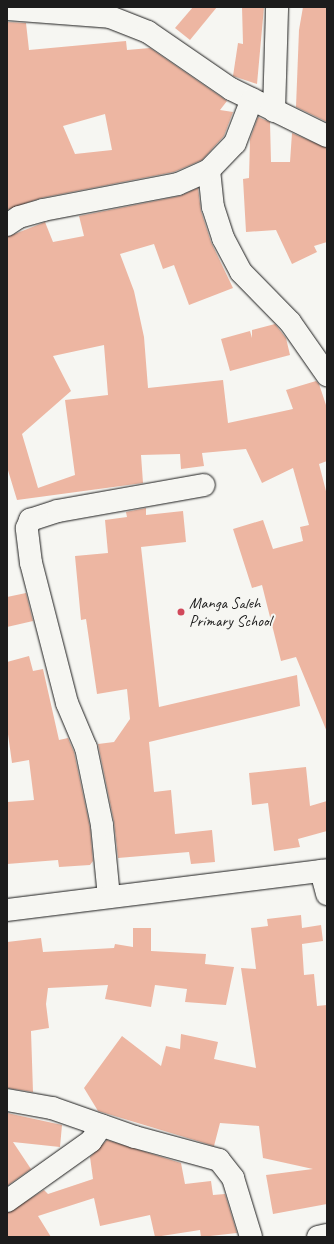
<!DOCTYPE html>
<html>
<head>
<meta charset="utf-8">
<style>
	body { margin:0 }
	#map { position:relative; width:334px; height:1244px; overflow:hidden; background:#f6f6f2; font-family:Caveat,sans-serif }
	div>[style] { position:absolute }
	.building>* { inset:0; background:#edb6a2 }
	.roads { filter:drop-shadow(0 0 1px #1c1c1c) drop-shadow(0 0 1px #1c1c1c) }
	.minor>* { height:22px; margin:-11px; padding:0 11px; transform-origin:11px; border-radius:11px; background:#f6f6f2 }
	.dots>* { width:11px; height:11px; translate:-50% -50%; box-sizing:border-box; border:2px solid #f6f6f2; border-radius:50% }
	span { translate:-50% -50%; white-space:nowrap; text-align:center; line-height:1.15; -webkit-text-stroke:4px #f6f6f2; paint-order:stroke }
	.poi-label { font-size:16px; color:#1c1c1c }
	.left { translate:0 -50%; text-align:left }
	.frame { position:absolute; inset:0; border:8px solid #1c1c1c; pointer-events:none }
</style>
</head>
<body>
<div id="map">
	<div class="building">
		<i style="clip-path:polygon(193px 7px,217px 7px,190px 40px,175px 28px)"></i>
		<i style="clip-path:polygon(242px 7px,264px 7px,257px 84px,233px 76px,238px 43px,243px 44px)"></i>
		<i style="clip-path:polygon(303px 7px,327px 7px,327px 122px,296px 107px,299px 30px)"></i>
		<i style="clip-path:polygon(evenodd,7px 22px,26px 23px,29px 50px,126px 41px,127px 50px,150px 48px,227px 101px,220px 110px,233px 112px,224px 136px,202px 160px,174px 172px,41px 198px,7px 210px,7px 22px,105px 114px,112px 150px,75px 154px,63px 126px,105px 114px)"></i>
		<i style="clip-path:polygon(258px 117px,270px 122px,271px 162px,290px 162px,292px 133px,327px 148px,327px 242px,314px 246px,317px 252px,292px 264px,276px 230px,246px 232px,243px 179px,249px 178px,250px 139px)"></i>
		<i style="clip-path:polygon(evenodd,198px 188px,201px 211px,211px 242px,233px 288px,189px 305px,174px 265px,163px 269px,154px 244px,120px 254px,134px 291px,144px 337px,148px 388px,223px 380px,228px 423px,293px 409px,286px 390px,316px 381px,319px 384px,327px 408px,327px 461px,319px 464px,327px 495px,327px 732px,296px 657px,281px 661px,262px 585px,252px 588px,233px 529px,263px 520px,273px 549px,303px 541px,300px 527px,309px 525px,293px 468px,262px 483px,246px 449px,202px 453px,204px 466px,181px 469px,180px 454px,141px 455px,143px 483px,17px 500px,7px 467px,7px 237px,45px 222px,53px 242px,84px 236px,79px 216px,180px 196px,198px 188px,104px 345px,108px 395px,65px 400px,75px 475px,38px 488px,22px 434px,71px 391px,53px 356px,104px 345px)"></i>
		<i style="clip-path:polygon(275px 324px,286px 338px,290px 355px,230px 371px,221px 339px,250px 331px,252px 338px,252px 330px)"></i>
		<i style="clip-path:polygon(146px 508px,146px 515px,183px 511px,186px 542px,141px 547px,159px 707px,297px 675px,300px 706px,149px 742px,154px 792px,171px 790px,175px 834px,212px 830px,215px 862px,191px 864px,189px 852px,118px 858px,114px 822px,98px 744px,114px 742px,130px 719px,127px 689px,97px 694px,86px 619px,81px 620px,75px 556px,108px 553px,105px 520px,127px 517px,126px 512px)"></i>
		<i style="clip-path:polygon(26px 593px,33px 621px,7px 627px,7px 597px)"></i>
		<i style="clip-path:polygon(29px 656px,33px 671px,43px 669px,59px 740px,68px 738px,74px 752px,90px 827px,93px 861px,90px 865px,59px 867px,58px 860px,7px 864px,7px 802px,34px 800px,29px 760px,12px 763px,7px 727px,7px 662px)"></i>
		<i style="clip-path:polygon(306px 767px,310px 806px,327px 801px,327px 831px,298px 839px,300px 847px,274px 851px,268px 803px,252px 805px,249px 773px)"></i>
		<i style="clip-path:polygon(301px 915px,302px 928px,321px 925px,323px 941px,302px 944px,304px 975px,314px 974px,317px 1006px,327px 1005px,327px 1204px,273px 1214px,266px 1175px,313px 1169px,263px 1158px,259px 1126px,220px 1123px,214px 1146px,98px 1111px,84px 1088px,122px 1036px,161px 1066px,166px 1046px,180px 1049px,181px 1034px,218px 1042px,214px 1059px,256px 1068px,241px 968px,256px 969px,251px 928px,268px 926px,267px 919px)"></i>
		<i style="clip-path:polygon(133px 928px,151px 928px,151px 951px,206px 954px,205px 964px,234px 967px,226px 1005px,185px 1002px,187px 989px,155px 985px,151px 1007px,105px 999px,108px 985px,48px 988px,46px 1004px,49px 1028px,31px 1031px,33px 1092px,7px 1088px,7px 942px,41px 938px,43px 952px,114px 948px,115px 944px,133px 947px)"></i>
		<i style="clip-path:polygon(7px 1113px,62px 1125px,60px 1147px,13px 1142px,31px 1169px,7px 1186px)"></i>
		<i style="clip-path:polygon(107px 1140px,181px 1163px,185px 1184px,211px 1181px,213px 1195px,225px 1194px,237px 1233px,201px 1237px,200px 1230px,155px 1237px,150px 1215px,100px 1226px,94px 1198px,38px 1216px,51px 1237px,7px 1237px,7px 1213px,44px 1190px,48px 1194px,93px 1179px,90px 1157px)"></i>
	</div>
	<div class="roads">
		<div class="minor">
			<i style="left:7px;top:9px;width:103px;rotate:4.4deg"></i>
			<i style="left:110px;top:17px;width:41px;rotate:21.5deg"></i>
			<i style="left:148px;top:32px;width:101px;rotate:34.5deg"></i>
			<i style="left:231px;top:89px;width:107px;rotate:26.1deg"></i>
			<i style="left:274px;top:111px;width:104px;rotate:-88.3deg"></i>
			<i style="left:209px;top:170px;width:37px;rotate:84deg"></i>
			<i style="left:213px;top:207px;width:33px;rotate:72deg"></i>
			<i style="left:223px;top:238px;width:38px;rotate:62deg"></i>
			<i style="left:241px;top:272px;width:70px;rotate:45.6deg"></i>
			<i style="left:290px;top:322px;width:65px;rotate:55.1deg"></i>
			<i style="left:7px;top:225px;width:14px;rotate:-34deg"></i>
			<i style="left:19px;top:217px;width:25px;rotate:-16deg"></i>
			<i style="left:43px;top:210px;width:137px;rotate:-10.9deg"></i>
			<i style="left:178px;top:184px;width:34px;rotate:-24deg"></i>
			<i style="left:209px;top:170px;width:37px;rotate:-46deg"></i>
			<i style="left:235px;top:143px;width:47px;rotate:-68.9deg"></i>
			<i style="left:321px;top:871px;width:24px;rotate:75deg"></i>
			<i style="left:109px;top:897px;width:72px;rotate:-95.6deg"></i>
			<i style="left:102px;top:825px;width:79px;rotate:-101.7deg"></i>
			<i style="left:86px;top:748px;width:49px;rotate:-112.9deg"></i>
			<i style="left:67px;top:703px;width:145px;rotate:-104.4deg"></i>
			<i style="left:31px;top:563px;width:35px;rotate:-97deg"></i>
			<i style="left:27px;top:528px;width:9px;rotate:-69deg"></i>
			<i style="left:30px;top:520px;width:29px;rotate:-18deg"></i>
			<i style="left:58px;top:511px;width:148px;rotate:-10.1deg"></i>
			<i style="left:7px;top:910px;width:322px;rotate:-7.1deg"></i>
			<i style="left:7px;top:1100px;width:46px;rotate:10.1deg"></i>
			<i style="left:52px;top:1108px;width:88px;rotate:19.3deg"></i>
			<i style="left:135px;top:1137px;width:87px;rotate:15.3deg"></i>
			<i style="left:219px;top:1160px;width:23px;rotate:52deg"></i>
			<i style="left:233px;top:1178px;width:62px;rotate:73deg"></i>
			<i style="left:7px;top:1201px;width:103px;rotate:-35.5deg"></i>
			<i style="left:91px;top:1141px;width:19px;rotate:-55deg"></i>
			<i style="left:318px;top:1237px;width:9px;rotate:-13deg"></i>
		</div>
	</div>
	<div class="dots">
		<i style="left:181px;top:612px;background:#d1495b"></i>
	</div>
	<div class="poi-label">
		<span class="left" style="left:189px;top:612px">Manga Saleh<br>Primary School</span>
	</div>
	<div class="frame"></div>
</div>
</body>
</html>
